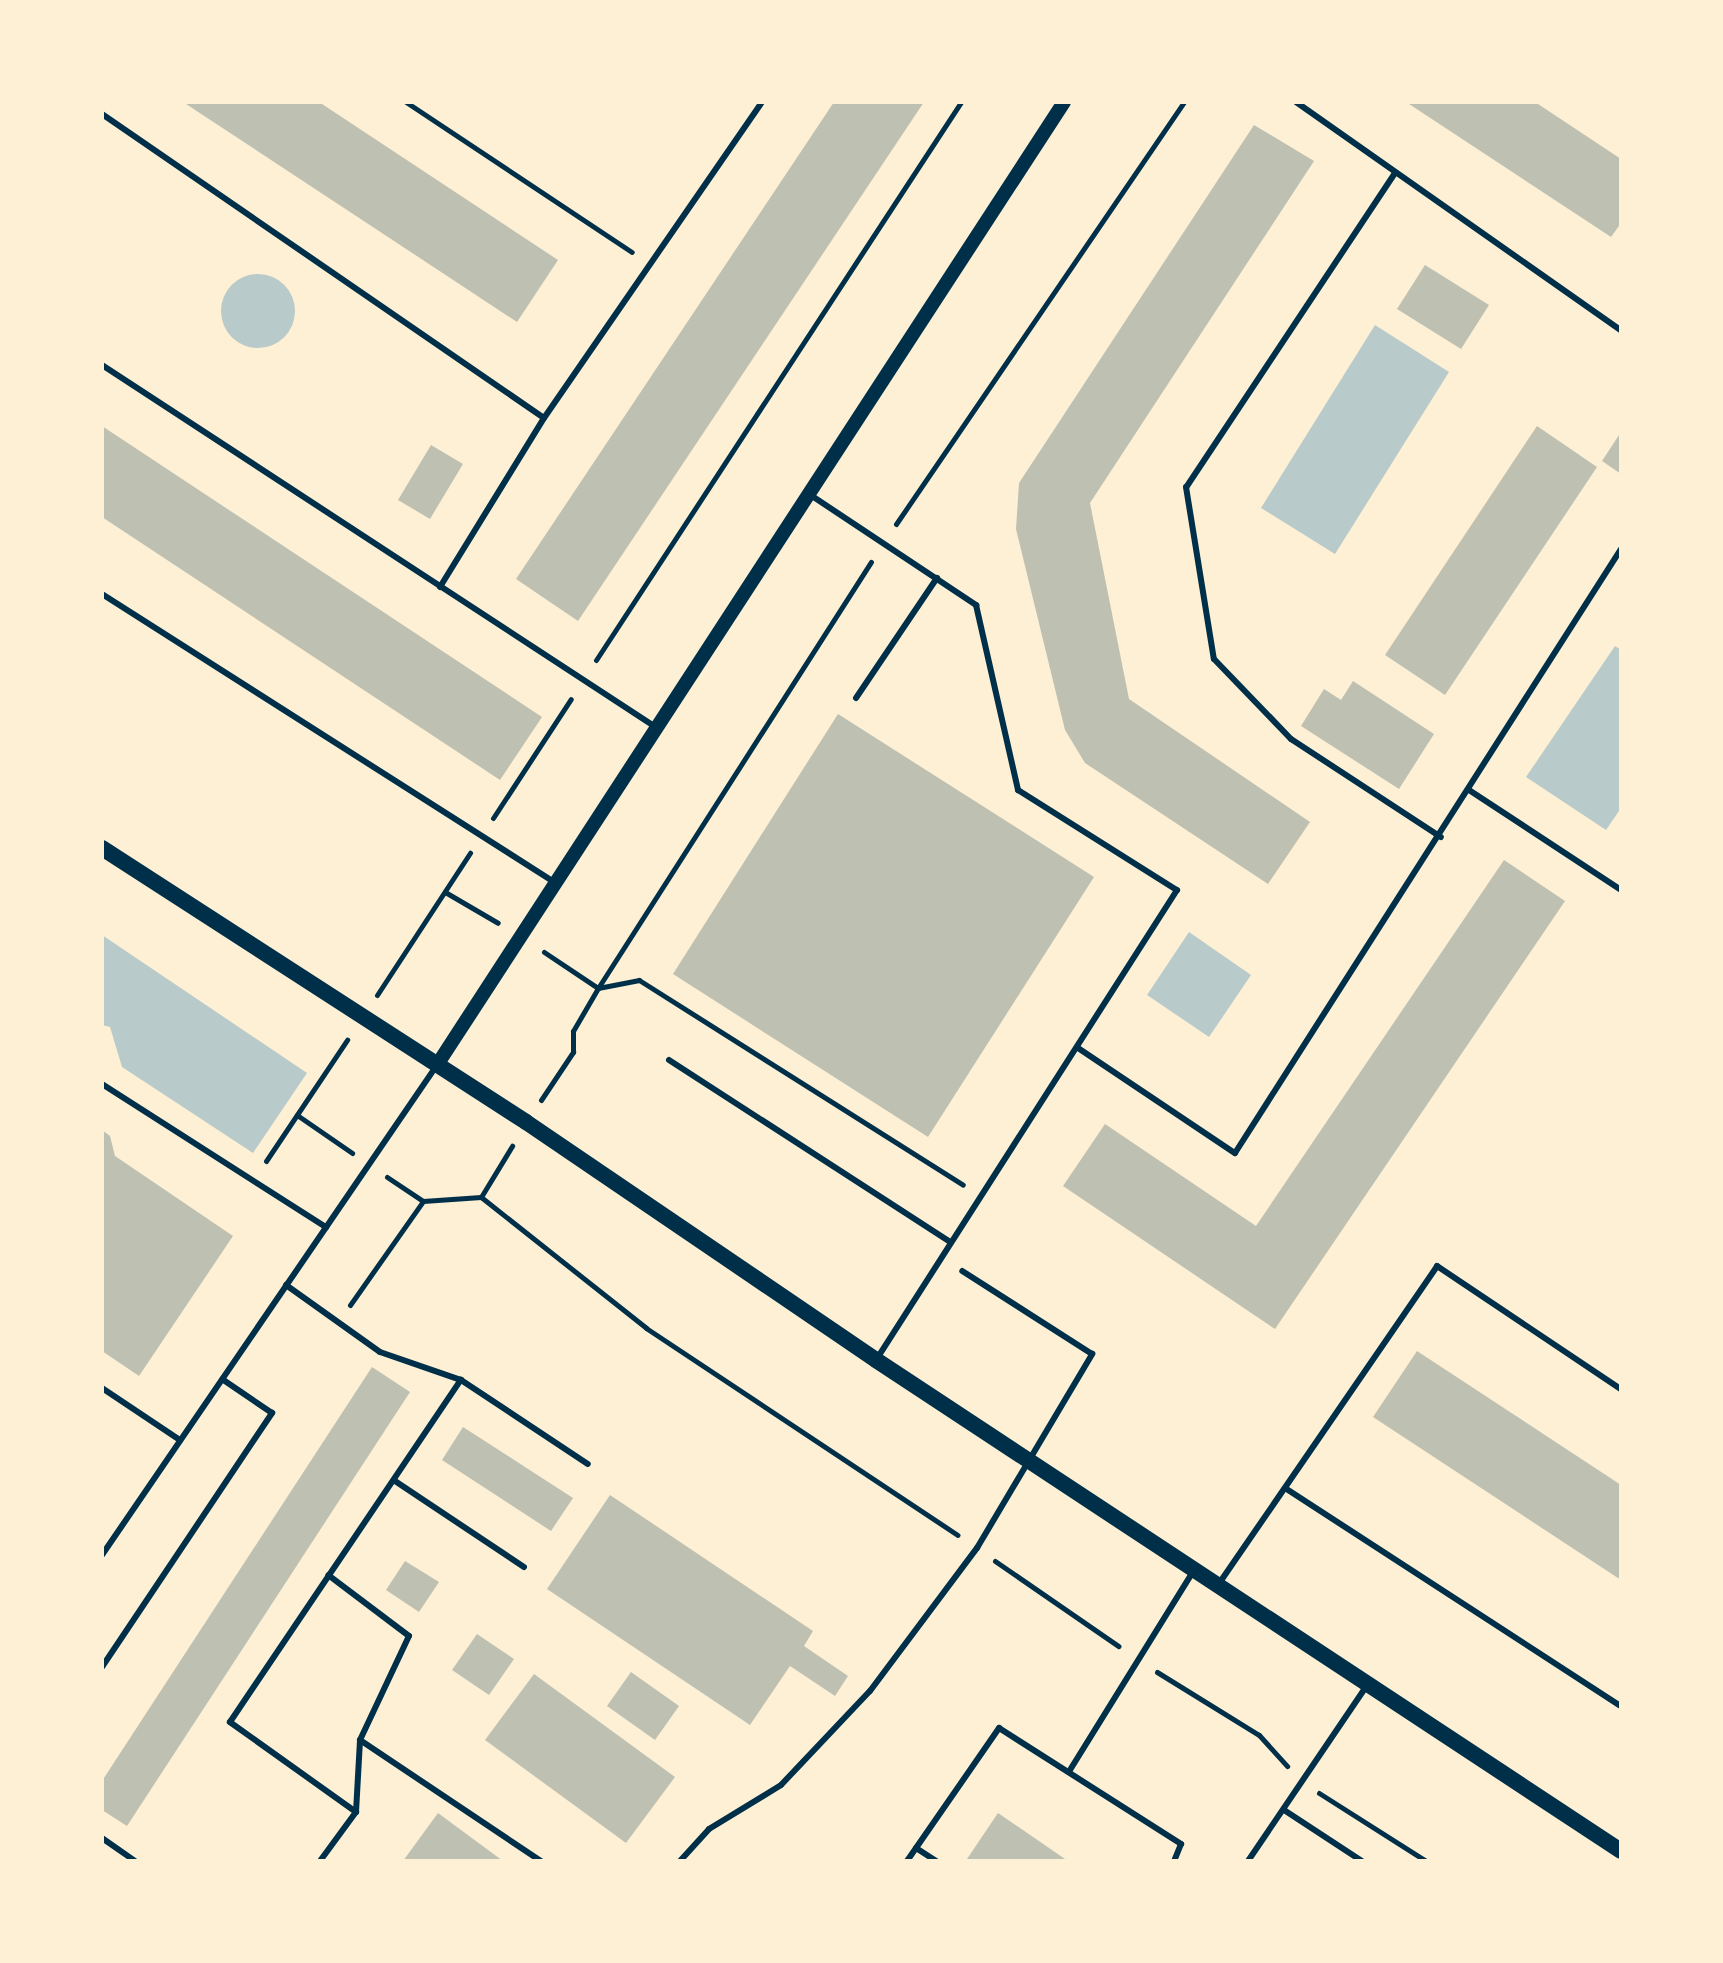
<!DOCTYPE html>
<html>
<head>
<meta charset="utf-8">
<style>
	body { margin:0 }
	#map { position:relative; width:1723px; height:1963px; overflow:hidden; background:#fdf0d5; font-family:Roboto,sans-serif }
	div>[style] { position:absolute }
	.green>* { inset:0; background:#b9caca }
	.round { border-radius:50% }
	.building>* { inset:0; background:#bec0b2 }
	.path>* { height:5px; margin:-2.5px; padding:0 2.5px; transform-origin:2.5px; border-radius:2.5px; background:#003049 }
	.service>* { height:6px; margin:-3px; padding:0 3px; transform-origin:3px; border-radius:3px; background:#003049 }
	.tertiary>* { height:14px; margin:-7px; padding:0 7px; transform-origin:7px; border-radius:7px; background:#003049 }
	.secondary>* { height:16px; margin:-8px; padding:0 8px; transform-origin:8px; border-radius:8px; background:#003049 }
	span { translate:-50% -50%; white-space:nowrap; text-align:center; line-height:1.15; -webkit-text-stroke:8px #fdf0d5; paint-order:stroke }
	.frame { position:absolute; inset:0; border:104px solid #fdf0d5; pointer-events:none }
</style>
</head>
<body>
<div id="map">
	<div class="green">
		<i class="round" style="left:221px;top:274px;width:74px;height:74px"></i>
		<i style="clip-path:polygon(1375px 325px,1449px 372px,1335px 554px,1261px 508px)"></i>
		<i style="clip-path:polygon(1615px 646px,1621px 650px,1621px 808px,1606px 830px,1526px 777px)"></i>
		<i style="clip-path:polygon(1189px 932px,1251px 975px,1209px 1037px,1147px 995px)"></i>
		<i style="clip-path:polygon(102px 935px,307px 1073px,253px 1153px,122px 1067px,110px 1027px,102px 1025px)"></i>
	</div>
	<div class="building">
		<i style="clip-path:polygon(183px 102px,319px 102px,558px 260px,517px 322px)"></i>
		<i style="clip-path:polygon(834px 102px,924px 102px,578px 621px,516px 579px)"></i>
		<i style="clip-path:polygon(1406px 102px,1535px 102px,1621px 159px,1621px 223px,1611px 237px)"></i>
		<i style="clip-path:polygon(1254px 125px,1314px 161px,1090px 503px,1129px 699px,1310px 822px,1268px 884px,1085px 763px,1065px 730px,1016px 529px,1019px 483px)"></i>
		<i style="clip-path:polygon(1425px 265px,1489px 305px,1461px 349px,1397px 309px)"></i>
		<i style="clip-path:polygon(102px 426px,542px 717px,500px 780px,102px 517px)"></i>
		<i style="clip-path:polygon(1537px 426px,1597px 467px,1445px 695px,1385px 655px)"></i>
		<i style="clip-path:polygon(1621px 432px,1621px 474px,1602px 461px)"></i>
		<i style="clip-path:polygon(431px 445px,463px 464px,430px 519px,398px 500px)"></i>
		<i style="clip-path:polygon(1353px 681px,1434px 734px,1399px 789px,1301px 726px,1324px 689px,1341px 700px)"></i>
		<i style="clip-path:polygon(838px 714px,1094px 877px,928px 1137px,673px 974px)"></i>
		<i style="clip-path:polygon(1504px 860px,1565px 901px,1275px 1329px,1063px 1186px,1105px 1124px,1256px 1226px)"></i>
		<i style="clip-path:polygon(102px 1130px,110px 1136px,115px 1156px,233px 1236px,139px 1376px,102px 1351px)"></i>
		<i style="clip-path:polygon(1417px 1351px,1621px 1485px,1621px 1580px,1373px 1417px)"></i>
		<i style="clip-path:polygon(372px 1367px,410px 1392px,127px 1826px,102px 1810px,102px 1781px)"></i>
		<i style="clip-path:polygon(463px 1427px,573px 1498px,551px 1531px,442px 1460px)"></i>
		<i style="clip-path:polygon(610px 1495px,813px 1631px,804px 1646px,848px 1676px,835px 1696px,790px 1666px,750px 1725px,547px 1589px)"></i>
		<i style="clip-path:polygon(405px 1561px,439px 1582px,419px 1612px,386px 1590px)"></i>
		<i style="clip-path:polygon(477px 1634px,514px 1659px,489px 1695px,452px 1670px)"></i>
		<i style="clip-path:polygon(631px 1672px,679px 1706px,655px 1740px,607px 1706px)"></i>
		<i style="clip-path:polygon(534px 1674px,675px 1777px,626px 1843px,485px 1740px)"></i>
		<i style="clip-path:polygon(438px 1813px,503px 1861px,403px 1861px)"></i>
		<i style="clip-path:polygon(998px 1813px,1068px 1861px,967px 1859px)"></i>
	</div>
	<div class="path">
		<i style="left:406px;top:102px;width:271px;rotate:33.6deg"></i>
		<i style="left:896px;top:524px;width:511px;rotate:-55.69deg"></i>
		<i style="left:596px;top:660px;width:667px;rotate:-56.81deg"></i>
		<i style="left:493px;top:818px;width:142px;rotate:-56.8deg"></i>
		<i style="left:445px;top:892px;width:61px;rotate:30.3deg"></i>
		<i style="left:544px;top:952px;width:65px;rotate:33.7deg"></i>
		<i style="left:598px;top:988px;width:42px;rotate:-11deg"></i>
		<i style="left:639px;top:980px;width:383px;rotate:32.3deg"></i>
		<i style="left:377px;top:995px;width:170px;rotate:-56.8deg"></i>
		<i style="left:541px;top:1100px;width:58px;rotate:-56.3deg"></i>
		<i style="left:573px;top:1052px;width:21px;rotate:-90deg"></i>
		<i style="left:573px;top:1031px;width:50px;rotate:-59.8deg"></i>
		<i style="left:598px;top:988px;width:506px;rotate:-57.35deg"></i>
		<i style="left:297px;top:1115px;width:67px;rotate:34.6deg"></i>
		<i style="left:266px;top:1161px;width:146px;rotate:-56.2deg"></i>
		<i style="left:387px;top:1177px;width:43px;rotate:33.7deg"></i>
		<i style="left:423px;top:1201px;width:58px;rotate:-3.9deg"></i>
		<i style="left:481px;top:1197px;width:211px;rotate:38.4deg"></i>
		<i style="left:646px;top:1328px;width:374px;rotate:33.6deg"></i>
		<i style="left:481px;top:1197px;width:60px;rotate:-58.7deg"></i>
		<i style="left:350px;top:1305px;width:127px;rotate:-54.9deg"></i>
		<i style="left:995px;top:1561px;width:150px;rotate:34.6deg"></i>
		<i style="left:1157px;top:1672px;width:120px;rotate:31.7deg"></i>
		<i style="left:1259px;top:1735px;width:42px;rotate:47.9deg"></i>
		<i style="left:1319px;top:1793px;width:127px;rotate:32.4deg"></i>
	</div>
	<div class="service">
		<i style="left:1296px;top:102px;width:397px;rotate:35.1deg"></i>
		<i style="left:102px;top:114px;width:536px;rotate:34.52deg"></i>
		<i style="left:1395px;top:173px;width:377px;rotate:123.6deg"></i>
		<i style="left:1186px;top:487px;width:174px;rotate:80.8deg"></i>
		<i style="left:1214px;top:659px;width:111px;rotate:46.1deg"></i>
		<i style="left:1291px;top:739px;width:179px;rotate:33.2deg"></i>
		<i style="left:102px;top:365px;width:660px;rotate:33.18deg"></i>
		<i style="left:809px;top:494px;width:201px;rotate:33.6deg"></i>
		<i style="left:976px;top:605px;width:190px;rotate:77.2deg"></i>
		<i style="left:1018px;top:790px;width:188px;rotate:32.2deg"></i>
		<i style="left:1177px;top:890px;width:555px;rotate:122.63deg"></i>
		<i style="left:440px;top:587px;width:198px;rotate:-58.4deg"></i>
		<i style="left:544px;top:418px;width:384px;rotate:-55.4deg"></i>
		<i style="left:102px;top:594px;width:536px;rotate:32.5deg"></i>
		<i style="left:856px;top:698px;width:145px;rotate:-56deg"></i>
		<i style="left:1469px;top:790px;width:182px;rotate:33.3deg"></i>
		<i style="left:1078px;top:1048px;width:189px;rotate:33.8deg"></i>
		<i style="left:1235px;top:1153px;width:717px;rotate:-57.42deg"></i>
		<i style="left:669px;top:1060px;width:335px;rotate:32.9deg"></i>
		<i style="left:102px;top:1084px;width:266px;rotate:32.6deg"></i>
		<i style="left:286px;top:1285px;width:115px;rotate:35.5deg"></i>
		<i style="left:380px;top:1352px;width:86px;rotate:19.1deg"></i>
		<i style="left:461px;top:1380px;width:152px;rotate:33.5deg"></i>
		<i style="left:102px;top:1388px;width:94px;rotate:33.7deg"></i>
		<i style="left:395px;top:1481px;width:155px;rotate:33.7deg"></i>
		<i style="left:1285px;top:1488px;width:401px;rotate:33deg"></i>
		<i style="left:102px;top:1555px;width:594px;rotate:-55.64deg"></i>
		<i style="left:1218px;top:1585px;width:387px;rotate:-55.5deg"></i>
		<i style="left:1437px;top:1266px;width:221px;rotate:33.8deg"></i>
		<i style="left:102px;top:1667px;width:306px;rotate:-56.2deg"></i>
		<i style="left:272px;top:1413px;width:60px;rotate:-145.8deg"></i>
		<i style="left:360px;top:1740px;width:218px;rotate:33.8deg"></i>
		<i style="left:1070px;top:1770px;width:232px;rotate:-58.2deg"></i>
		<i style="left:1284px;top:1810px;width:93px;rotate:33.2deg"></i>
		<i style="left:356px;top:1812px;width:155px;rotate:-144.5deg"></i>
		<i style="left:230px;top:1722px;width:413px;rotate:-56deg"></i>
		<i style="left:102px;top:1838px;width:40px;rotate:34.9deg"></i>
		<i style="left:916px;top:1848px;width:24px;rotate:33deg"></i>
		<i style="left:320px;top:1861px;width:61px;rotate:-53.7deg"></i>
		<i style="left:356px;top:1812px;width:72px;rotate:-86.8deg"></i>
		<i style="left:360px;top:1740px;width:115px;rotate:-64.8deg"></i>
		<i style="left:409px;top:1636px;width:101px;rotate:-143deg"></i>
		<i style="left:680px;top:1861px;width:43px;rotate:-47.8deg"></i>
		<i style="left:709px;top:1829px;width:84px;rotate:-31.4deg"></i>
		<i style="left:781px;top:1785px;width:129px;rotate:-46.6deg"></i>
		<i style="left:870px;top:1691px;width:179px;rotate:-53.2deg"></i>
		<i style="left:977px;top:1548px;width:226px;rotate:-59.3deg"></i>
		<i style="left:1092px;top:1354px;width:154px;rotate:-147.4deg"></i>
		<i style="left:907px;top:1861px;width:162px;rotate:-55.3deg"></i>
		<i style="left:999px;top:1728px;width:216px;rotate:32.5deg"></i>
		<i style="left:1181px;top:1844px;width:18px;rotate:112deg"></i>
		<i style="left:1248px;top:1861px;width:212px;rotate:-55.9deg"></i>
	</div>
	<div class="tertiary">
		<i style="left:437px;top:1065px;width:1149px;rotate:-56.93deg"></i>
	</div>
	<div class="secondary">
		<i style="left:102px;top:848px;width:505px;rotate:32.87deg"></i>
		<i style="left:526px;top:1122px;width:423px;rotate:34.2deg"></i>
		<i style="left:876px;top:1360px;width:892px;rotate:33.39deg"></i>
	</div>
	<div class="frame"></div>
</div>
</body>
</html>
